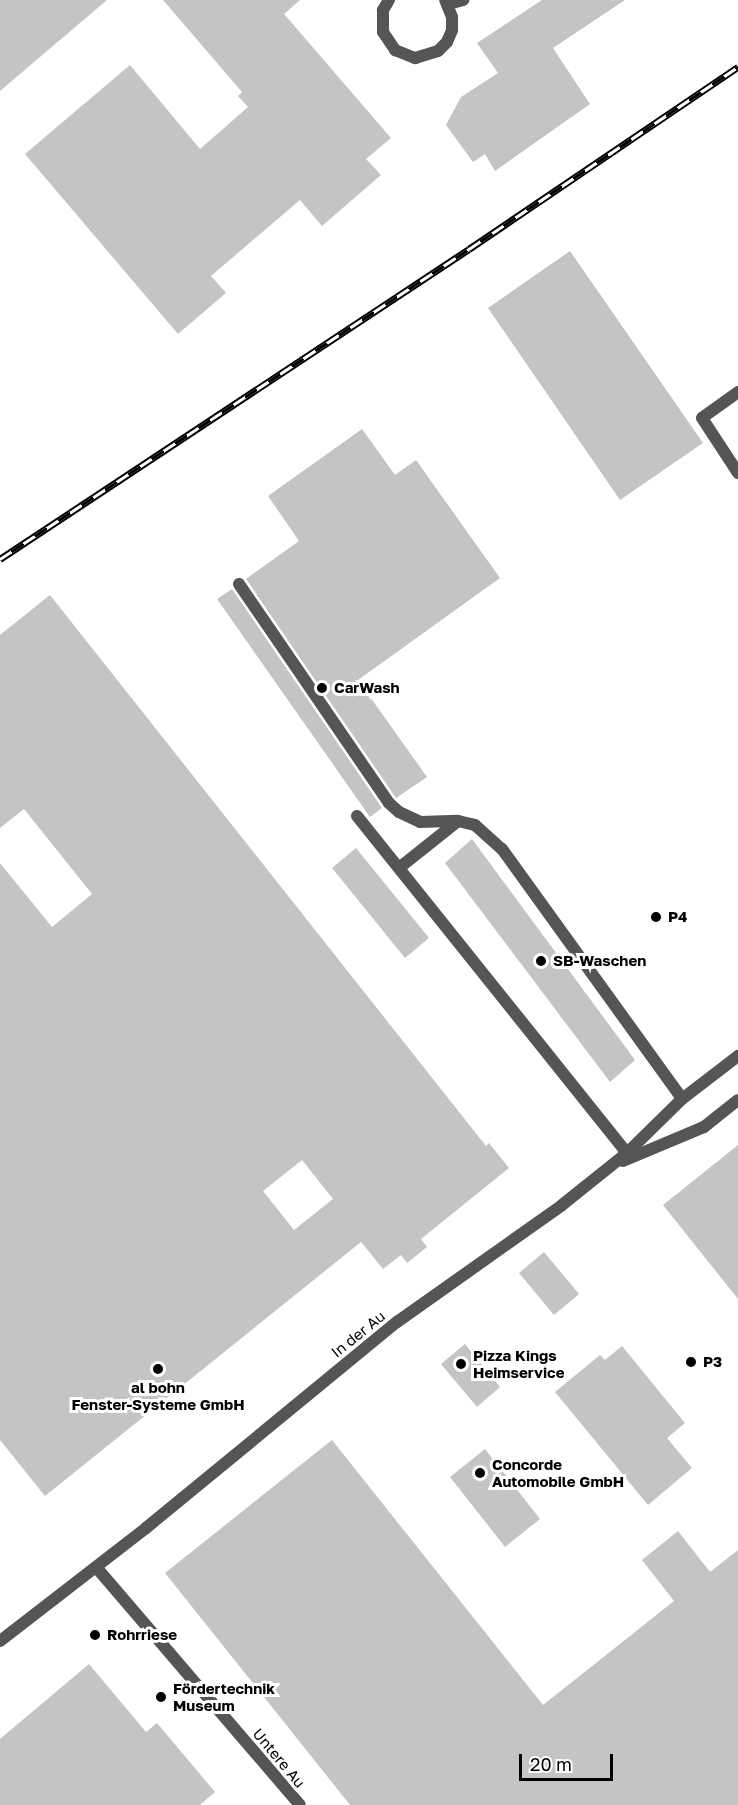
<!DOCTYPE html>
<html>
<head>
<meta charset="utf-8">
<style>
	body { margin:0 }
	#map { position:relative; width:738px; height:1805px; overflow:hidden; background:#fff; font-family:"Golos Text",sans-serif }
	div>[style] { position:absolute }
	.building>* { inset:0; background:#c4c4c4 }
	.service>* { height:12px; margin:-6px; padding:0 6px; transform-origin:6px; border-radius:6px; background:#555 }
	.minor>* { height:12px; margin:-6px; padding:0 6px; transform-origin:6px; border-radius:6px; background:#555 }
	.tertiary>* { height:12px; margin:-6px; padding:0 6px; transform-origin:6px; border-radius:6px; background:#555 }
	.rail>* { height:7px; margin-top:-3.5px; transform-origin:0; background:repeating-linear-gradient(90deg,#fff 0 14px,#000 0 28px); box-sizing:border-box; border-block:2px solid #000 }
	.dots>* { width:16px; height:16px; translate:-50% -50%; box-sizing:border-box; border:3px solid #fff; border-radius:50% }
	span { translate:-50% -50%; white-space:nowrap; text-align:center; line-height:1.15; -webkit-text-stroke:6px #fff; paint-order:stroke }
	.poi-label { font-size:15px; color:#000; font-weight:700 }
	.left { translate:0 -50%; text-align:left }
	.street-label { font-size:15px; color:#000 }
	.scale { position:absolute; left:519px; top:1754px; width:94px; height:27px; box-sizing:border-box; border:3px solid #000; border-top:0; padding-left:8px; font-size:18px; line-height:21px; white-space:nowrap; color:#000; -webkit-text-stroke:4px #fff; paint-order:stroke }
</style>
</head>
<body>
<div id="map">
	<div class="building">
		<i style="clip-path:polygon(0 0,107px 0,0 91px)"></i>
		<i style="clip-path:polygon(163px 0,300px 0,284px 14px,391px 138px,366px 159px,381px 175px,322px 226px,300px 200px,211px 276px,226px 293px,178px 334px,25px 154px,130px 65px,200px 149px,248px 107px,238px 96px,242px 92px)"></i>
		<i style="clip-path:polygon(542px 0,625px 0,553px 48px,590px 104px,495px 171px,485px 154px,473px 162px,446px 125px,461px 97px,498px 73px,477px 43px)"></i>
		<i style="clip-path:polygon(570px 251px,703px 443px,620px 500px,488px 308px)"></i>
		<i style="clip-path:polygon(362px 429px,395px 475px,416px 460px,500px 578px,358px 680px,427px 777px,396px 798px,246px 579px,299px 541px,268px 496px)"></i>
		<i style="clip-path:polygon(232px 589px,382px 808px,370px 817px,217px 599px)"></i>
		<i style="clip-path:polygon(evenodd,50px 595px,486px 1146px,489px 1143px,509px 1168px,421px 1239px,427px 1247px,407px 1263px,401px 1255px,383px 1269px,361px 1242px,45px 1496px,0 1440px,0 863px,52px 927px,92px 894px,24px 809px,0 828px,0 635px,50px 595px,302px 1160px,333px 1199px,294px 1230px,263px 1191px,302px 1160px)"></i>
		<i style="clip-path:polygon(472px 839px,635px 1060px,610px 1082px,445px 863px)"></i>
		<i style="clip-path:polygon(356px 848px,429px 938px,405px 958px,332px 868px)"></i>
		<i style="clip-path:polygon(738px 1145px,738px 1299px,663px 1205px)"></i>
		<i style="clip-path:polygon(544px 1252px,579px 1294px,554px 1315px,519px 1273px)"></i>
		<i style="clip-path:polygon(465px 1344px,500px 1387px,477px 1407px,441px 1364px)"></i>
		<i style="clip-path:polygon(622px 1346px,685px 1423px,667px 1438px,692px 1468px,648px 1505px,555px 1392px,600px 1355px,605px 1360px)"></i>
		<i style="clip-path:polygon(332px 1440px,543px 1705px,674px 1601px,642px 1560px,678px 1531px,710px 1572px,738px 1550px,738px 1805px,350px 1805px,165px 1573px)"></i>
		<i style="clip-path:polygon(485px 1449px,540px 1519px,505px 1547px,450px 1477px)"></i>
		<i style="clip-path:polygon(89px 1664px,146px 1732px,157px 1723px,215px 1792px,200px 1805px,0 1805px,0 1739px)"></i>
	</div>
	<div class="service">
		<i style="left:738px;top:392px;width:44px;rotate:144.2deg"></i>
		<i style="left:702px;top:418px;width:66px;rotate:56.8deg"></i>
		<i style="left:239px;top:584px;width:265px;rotate:55.6deg"></i>
		<i style="left:389px;top:803px;width:13px;rotate:42deg"></i>
		<i style="left:399px;top:812px;width:23px;rotate:25deg"></i>
		<i style="left:420px;top:822px;width:38px;rotate:-2deg"></i>
		<i style="left:458px;top:821px;width:17px;rotate:13deg"></i>
		<i style="left:475px;top:825px;width:36px;rotate:42deg"></i>
		<i style="left:502px;top:849px;width:308px;rotate:54.2deg"></i>
		<i style="left:357px;top:816px;width:432px;rotate:51.3deg"></i>
		<i style="left:399px;top:868px;width:75px;rotate:-38.5deg"></i>
		<i style="left:96px;top:1567px;width:313px;rotate:49.4deg"></i>
	</div>
	<div class="minor">
		<i style="left:389px;top:0;width:12px;rotate:121deg"></i>
		<i style="left:383px;top:10px;width:22px;rotate:90deg"></i>
		<i style="left:383px;top:32px;width:22px;rotate:56deg"></i>
		<i style="left:395px;top:50px;width:22px;rotate:22deg"></i>
		<i style="left:415px;top:58px;width:24px;rotate:-17deg"></i>
		<i style="left:438px;top:51px;width:13px;rotate:-45deg"></i>
		<i style="left:447px;top:42px;width:13px;rotate:-67deg"></i>
		<i style="left:452px;top:30px;width:13px;rotate:-90deg"></i>
		<i style="left:452px;top:17px;width:18px;rotate:-112deg"></i>
		<i style="left:448px;top:4px;width:16px;rotate:-15deg"></i>
	</div>
	<div class="tertiary">
		<i style="left:623px;top:1161px;width:88px;rotate:-22.8deg"></i>
		<i style="left:704px;top:1127px;width:43px;rotate:-38.5deg"></i>
		<i style="left:0;top:1641px;width:185px;rotate:-37.7deg"></i>
		<i style="left:146px;top:1528px;width:325px;rotate:-39.4deg"></i>
		<i style="left:397px;top:1322px;width:202px;rotate:-35.3deg"></i>
		<i style="left:562px;top:1205px;width:83px;rotate:-38.7deg"></i>
		<i style="left:627px;top:1153px;width:77px;rotate:-44.5deg"></i>
		<i style="left:682px;top:1099px;width:71px;rotate:-37.5deg"></i>
	</div>
	<div class="rail">
		<i style="left:0;top:559px;width:562px;rotate:-33.46deg"></i>
		<i style="left:469px;top:249px;width:325px;rotate:-34.1deg"></i>
	</div>
	<div class="dots">
		<i style="left:322px;top:688px;background:#000"></i>
		<i style="left:656px;top:917px;background:#000"></i>
		<i style="left:541px;top:961px;background:#000"></i>
		<i style="left:691px;top:1362px;background:#000"></i>
		<i style="left:461px;top:1364px;background:#000"></i>
		<i style="left:158px;top:1369px;background:#000"></i>
		<i style="left:480px;top:1473px;background:#000"></i>
		<i style="left:95px;top:1635px;background:#000"></i>
		<i style="left:161px;top:1697px;background:#000"></i>
	</div>
	<div class="poi-label">
		<span class="left" style="left:334px;top:688px">CarWash</span>
		<span class="left" style="left:668px;top:917px">P4</span>
		<span class="left" style="left:553px;top:961px">SB-Waschen</span>
		<span class="left" style="left:473px;top:1364px">Pizza Kings<br>Heimservice</span>
		<span class="left" style="left:703px;top:1362px">P3</span>
		<span style="left:158px;top:1396px">al bohn<br>Fenster-Systeme GmbH</span>
		<span class="left" style="left:492px;top:1473px">Concorde<br>Automobile GmbH</span>
		<span class="left" style="left:107px;top:1635px">Rohrriese</span>
		<span class="left" style="left:173px;top:1697px">Fördertechnik<br>Museum</span>
	</div>
	<div class="street-label">
		<span style="left:358px;top:1334px;rotate:-39deg">In der Au</span>
		<span style="left:279px;top:1758px;rotate:50deg">Untere Au</span>
	</div>
	<div class="scale">20 m</div>
</div>
</body>
</html>
